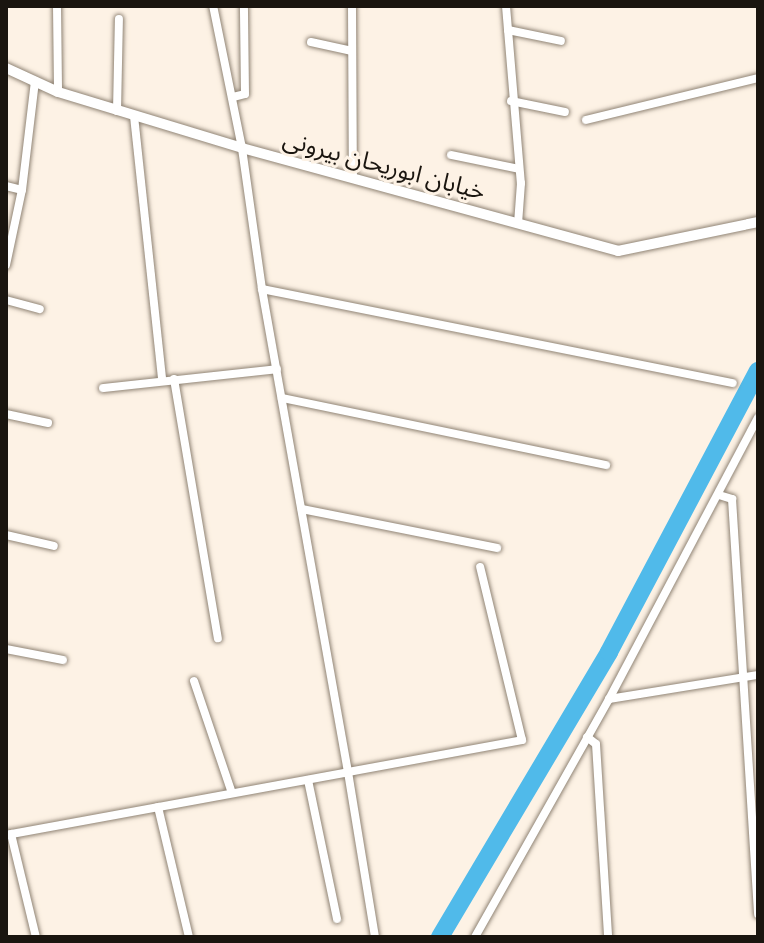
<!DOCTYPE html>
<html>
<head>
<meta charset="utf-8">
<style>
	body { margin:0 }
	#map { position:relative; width:764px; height:943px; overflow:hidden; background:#fdf2e5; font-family:"Roboto Condensed","Noto Sans Arabic",sans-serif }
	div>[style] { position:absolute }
	.river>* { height:18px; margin:-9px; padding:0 9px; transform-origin:9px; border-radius:9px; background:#50baea }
	.roads { filter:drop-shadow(0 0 2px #908475) drop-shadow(0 0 2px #908475) }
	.minor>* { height:8px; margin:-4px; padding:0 4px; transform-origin:4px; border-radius:4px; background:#fff }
	.tertiary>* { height:10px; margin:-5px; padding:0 5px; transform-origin:5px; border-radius:5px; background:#fff }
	span { translate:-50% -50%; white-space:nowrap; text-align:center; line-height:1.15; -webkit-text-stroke:6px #fdf2e5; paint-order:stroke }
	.street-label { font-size:24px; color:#1a150f }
	.frame { position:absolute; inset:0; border:8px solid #1a150f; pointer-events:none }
</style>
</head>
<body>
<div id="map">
	<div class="river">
		<i style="left:440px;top:937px;width:331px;rotate:-59.3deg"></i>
		<i style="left:609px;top:652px;width:318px;rotate:-62.1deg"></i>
	</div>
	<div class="roads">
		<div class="minor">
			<i style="left:57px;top:6px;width:86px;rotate:89.3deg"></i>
			<i style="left:352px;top:6px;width:171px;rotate:89.7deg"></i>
			<i style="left:506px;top:6px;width:178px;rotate:85.2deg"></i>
			<i style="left:521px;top:183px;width:41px;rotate:94.2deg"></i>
			<i style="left:508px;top:30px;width:54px;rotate:11.7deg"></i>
			<i style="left:311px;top:42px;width:42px;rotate:12.4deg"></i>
			<i style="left:233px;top:97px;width:12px;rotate:-14deg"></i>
			<i style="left:245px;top:94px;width:88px;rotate:-90.7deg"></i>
			<i style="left:511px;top:101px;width:55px;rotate:11.5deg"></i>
			<i style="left:117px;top:111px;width:92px;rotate:-88.8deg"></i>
			<i style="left:134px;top:116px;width:265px;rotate:83.9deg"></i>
			<i style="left:586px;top:120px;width:177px;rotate:-13.7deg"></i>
			<i style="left:451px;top:155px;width:69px;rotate:11.6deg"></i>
			<i style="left:6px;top:186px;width:16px;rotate:14deg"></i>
			<i style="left:6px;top:265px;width:77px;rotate:-78deg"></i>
			<i style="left:22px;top:190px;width:110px;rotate:-83.2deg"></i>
			<i style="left:262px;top:289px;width:480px;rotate:11.3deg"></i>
			<i style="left:6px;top:300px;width:35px;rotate:15deg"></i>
			<i style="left:174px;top:379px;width:263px;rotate:80.4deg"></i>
			<i style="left:103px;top:388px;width:175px;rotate:-6.2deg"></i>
			<i style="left:282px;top:398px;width:331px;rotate:11.7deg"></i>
			<i style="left:6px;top:414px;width:43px;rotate:12.1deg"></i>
			<i style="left:719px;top:495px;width:14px;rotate:17deg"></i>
			<i style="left:732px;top:499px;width:416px;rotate:86.4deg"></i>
			<i style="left:302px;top:509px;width:199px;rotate:11.3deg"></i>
			<i style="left:6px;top:535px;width:49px;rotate:12.9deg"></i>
			<i style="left:6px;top:649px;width:58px;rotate:10.9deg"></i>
			<i style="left:194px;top:681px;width:118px;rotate:71.3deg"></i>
			<i style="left:609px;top:699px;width:151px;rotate:-9.2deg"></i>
			<i style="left:587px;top:737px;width:11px;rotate:38deg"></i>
			<i style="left:596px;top:744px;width:193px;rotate:86.4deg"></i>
			<i style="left:308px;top:780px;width:142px;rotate:78.2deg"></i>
			<i style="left:158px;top:807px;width:134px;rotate:76.6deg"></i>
			<i style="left:11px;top:834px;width:106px;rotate:76.4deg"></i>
			<i style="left:6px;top:835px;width:348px;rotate:-10.4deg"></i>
			<i style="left:348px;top:772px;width:491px;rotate:-100.1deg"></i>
			<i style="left:262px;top:289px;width:142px;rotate:-98.1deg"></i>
			<i style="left:242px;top:148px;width:145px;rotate:-101.5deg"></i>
			<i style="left:375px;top:937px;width:167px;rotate:-99.3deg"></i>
			<i style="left:348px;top:772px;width:177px;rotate:-10.4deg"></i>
			<i style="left:522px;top:740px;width:178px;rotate:-103.6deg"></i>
			<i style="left:475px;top:937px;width:273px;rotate:-60.6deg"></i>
			<i style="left:609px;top:699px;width:318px;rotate:-62.1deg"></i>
		</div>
		<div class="tertiary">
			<i style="left:6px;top:68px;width:57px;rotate:24.8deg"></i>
			<i style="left:58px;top:92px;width:192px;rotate:16.9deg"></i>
			<i style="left:242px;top:148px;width:390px;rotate:15.3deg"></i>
			<i style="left:618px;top:251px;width:143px;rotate:-11.7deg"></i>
		</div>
	</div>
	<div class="street-label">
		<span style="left:384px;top:166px;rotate:15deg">خیابان ابوریحان بیرونی</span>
	</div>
	<div class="frame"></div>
</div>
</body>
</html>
